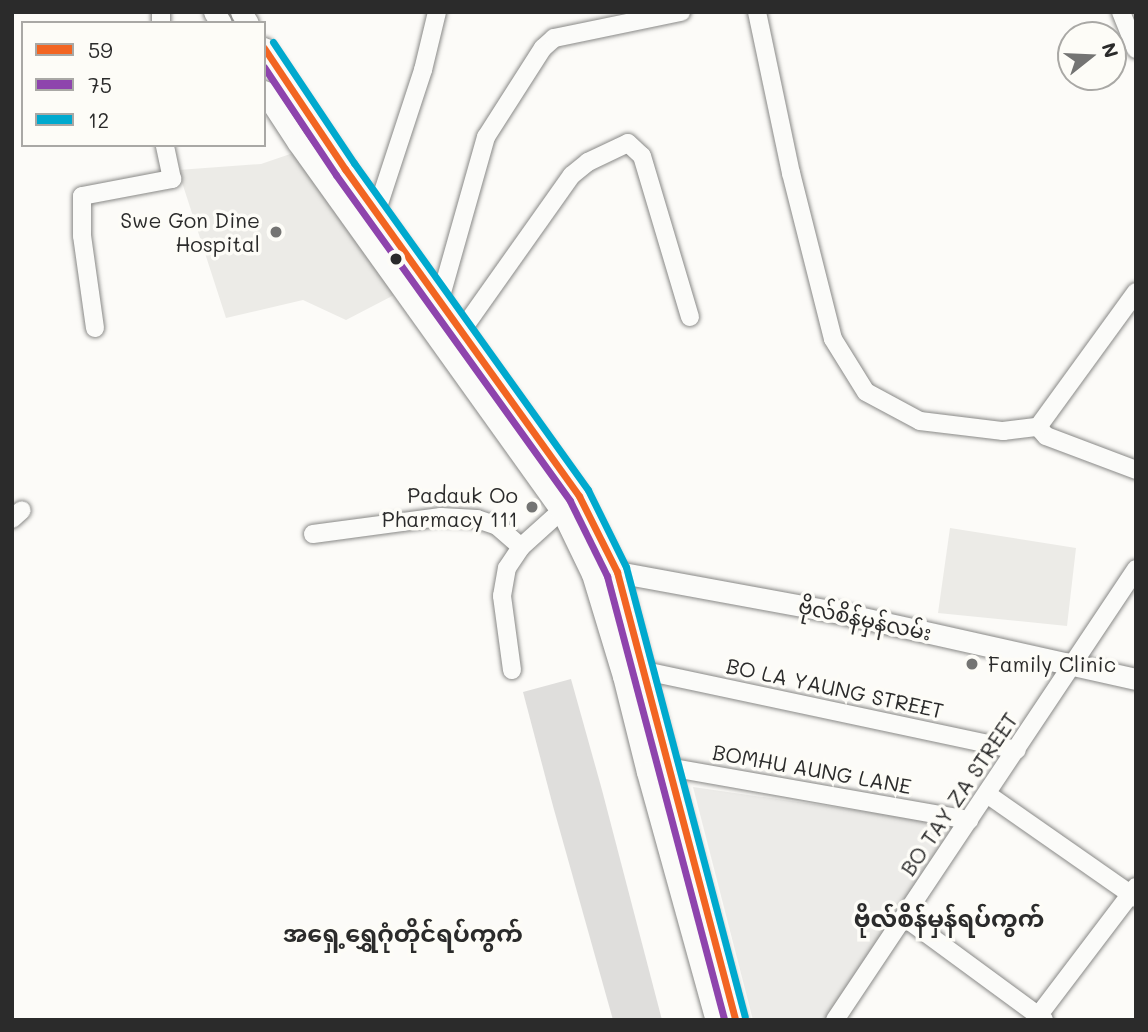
<!DOCTYPE html>
<html>
<head>
<meta charset="utf-8">
<style>
	body { margin:0 }
	#map { position:relative; width:1148px; height:1032px; overflow:hidden; background:#fcfbf8; font-family:Mali,"Noto Sans Myanmar",sans-serif }
	div>[style] { position:absolute }
	.built>* { inset:0; background:#ecebe7 }
	.green>* { inset:0; background:#ecebe8 }
	.building>* { inset:0; background:#dfdedc }
	.roads { filter:drop-shadow(0 0 2px #898987) drop-shadow(0 0 2px #898987) }
	.minor>* { height:18px; margin:-9px; padding:0 9px; transform-origin:9px; border-radius:9px; background:#fbfbf9 }
	.major>* { height:21px; margin:-10.5px; padding:0 10.5px; transform-origin:10.5px; border-radius:10.5px; background:#fbfbf9 }
	.bus-1>* { height:7px; margin:-3.5px; padding:0 3.5px; transform-origin:3.5px; border-radius:3.5px; background:#f26522 }
	.bus-2>* { height:7px; margin:-3.5px; padding:0 3.5px; transform-origin:3.5px; border-radius:3.5px; background:#8e44ad }
	.bus-3>* { height:7px; margin:-3.5px; padding:0 3.5px; transform-origin:3.5px; border-radius:3.5px; background:#00a9ce }
	.dots>* { width:19px; height:19px; translate:-50% -50%; box-sizing:border-box; border:4px solid #fdfcf7; border-radius:50% }
	span { translate:-50% -50%; white-space:nowrap; text-align:center; line-height:1.15; -webkit-text-stroke:7px #fdfcf7; paint-order:stroke }
	.poi-label { font-size:21px; color:#2b2b2b }
	.right { translate:-100% -50%; text-align:right }
	.left { translate:0 -50%; text-align:left }
	.street-label { font-size:21px; color:#2b2b2b }
	.quarter-label { font-size:24px; color:#2b2b2b; font-weight:700 }
	.frame { position:absolute; inset:0; border:14px solid #2b2b2b; pointer-events:none }
	.legend { position:absolute; left:21px; top:21px; width:245px; height:126px; box-sizing:border-box; background:#fdfcf7; border:2px solid #a9a8a5; margin:0; padding:9px 12px; list-style:none; font-size:21px; color:#2b2b2b }
	.legend li { display:flex; align-items:center; gap:14px; height:35px }
	.legend b { width:35px; border:2px solid #a9a8a5 }
	.north { position:absolute; left:1057px; top:21px; width:70px; height:70px; box-sizing:border-box; background:#fdfcf7; border:2px solid #a9a8a5; border-radius:50%; rotate:72deg; font-size:19px; font-weight:700; line-height:28px; text-align:center; color:#2b2b2b }
	.north::after { content:''; display:block; margin:auto; width:24px; height:32px; background:#747473; clip-path:polygon(50% 0,100% 100%,50% 72%,0 100%) }
</style>
</head>
<body>
<div id="map">
	<div class="built">
		<i style="clip-path:polygon(299px 151px,396px 294px,346px 320px,303px 300px,226px 318px,178px 170px,261px 164px)"></i>
		<i style="clip-path:polygon(950px 528px,1076px 548px,1067px 626px,938px 613px)"></i>
	</div>
	<div class="green">
		<i style="clip-path:polygon(693px 787px,959px 825px,828px 1020px,753px 1020px)"></i>
	</div>
	<div class="building">
		<i style="clip-path:polygon(571px 679px,602px 790px,662px 1020px,613px 1020px,553px 806px,523px 692px)"></i>
	</div>
	<div class="roads">
		<div class="minor">
			<i style="left:161px;top:12px;width:11px;rotate:90deg"></i>
			<i style="left:757px;top:12px;width:165px;rotate:78.1deg"></i>
			<i style="left:791px;top:173px;width:171px;rotate:75.8deg"></i>
			<i style="left:833px;top:339px;width:62px;rotate:58.1deg"></i>
			<i style="left:866px;top:392px;width:61px;rotate:28.2deg"></i>
			<i style="left:920px;top:421px;width:84px;rotate:6.9deg"></i>
			<i style="left:1003px;top:431px;width:35px;rotate:-7deg"></i>
			<i style="left:1038px;top:427px;width:12px;rotate:48deg"></i>
			<i style="left:1046px;top:436px;width:96px;rotate:20.7deg"></i>
			<i style="left:1121px;top:12px;width:40px;rotate:68deg"></i>
			<i style="left:376px;top:213px;width:151px;rotate:-71.8deg"></i>
			<i style="left:423px;top:70px;width:60px;rotate:-76.4deg"></i>
			<i style="left:439px;top:303px;width:173px;rotate:-74.2deg"></i>
			<i style="left:486px;top:137px;width:106px;rotate:-57.4deg"></i>
			<i style="left:543px;top:48px;width:15px;rotate:-42deg"></i>
			<i style="left:554px;top:38px;width:130px;rotate:-11.6deg"></i>
			<i style="left:95px;top:328px;width:93px;rotate:-98deg"></i>
			<i style="left:82px;top:236px;width:40px;rotate:-90deg"></i>
			<i style="left:82px;top:196px;width:92px;rotate:-10.7deg"></i>
			<i style="left:172px;top:179px;width:35px;rotate:-102deg"></i>
			<i style="left:455px;top:340px;width:202px;rotate:-54.7deg"></i>
			<i style="left:572px;top:175px;width:21px;rotate:-39deg"></i>
			<i style="left:588px;top:162px;width:44px;rotate:-25.4deg"></i>
			<i style="left:628px;top:143px;width:19px;rotate:43deg"></i>
			<i style="left:642px;top:156px;width:168px;rotate:73.4deg"></i>
			<i style="left:1038px;top:427px;width:167px;rotate:-54deg"></i>
			<i style="left:12px;top:519px;width:13px;rotate:-42deg"></i>
			<i style="left:313px;top:534px;width:129px;rotate:-7.6deg"></i>
			<i style="left:441px;top:517px;width:36px;rotate:3deg"></i>
			<i style="left:477px;top:519px;width:21px;rotate:19deg"></i>
			<i style="left:497px;top:526px;width:32px;rotate:41deg"></i>
			<i style="left:512px;top:670px;width:75px;rotate:-97.7deg"></i>
			<i style="left:502px;top:596px;width:28px;rotate:-80deg"></i>
			<i style="left:507px;top:568px;width:25px;rotate:-56deg"></i>
			<i style="left:521px;top:547px;width:67px;rotate:-42deg"></i>
			<i style="left:645px;top:671px;width:380px;rotate:12deg"></i>
			<i style="left:657px;top:770px;width:11px;rotate:-15deg"></i>
			<i style="left:668px;top:767px;width:306px;rotate:10deg"></i>
			<i style="left:987px;top:794px;width:182px;rotate:34.9deg"></i>
			<i style="left:904px;top:917px;width:174px;rotate:36.3deg"></i>
			<i style="left:835px;top:1020px;width:542px;rotate:-56.28deg"></i>
			<i style="left:1035px;top:1020px;width:167px;rotate:-52.8deg"></i>
		</div>
		<div class="major">
			<i style="left:214px;top:12px;width:13px;rotate:58deg"></i>
			<i style="left:241px;top:12px;width:13px;rotate:58deg"></i>
			<i style="left:264px;top:48px;width:146px;rotate:56.2deg"></i>
			<i style="left:345px;top:169px;width:402px;rotate:54.4deg"></i>
			<i style="left:579px;top:496px;width:85px;rotate:63.4deg"></i>
			<i style="left:617px;top:572px;width:463px;rotate:75.2deg"></i>
			<i style="left:264px;top:91px;width:62px;rotate:56.8deg"></i>
			<i style="left:298px;top:143px;width:452px;rotate:54.4deg"></i>
			<i style="left:561px;top:510px;width:71px;rotate:64.2deg"></i>
			<i style="left:592px;top:574px;width:107px;rotate:73.1deg"></i>
			<i style="left:623px;top:676px;width:99px;rotate:76deg"></i>
			<i style="left:647px;top:772px;width:257px;rotate:74.5deg"></i>
			<i style="left:606px;top:573px;width:11px;rotate:-5deg"></i>
			<i style="left:617px;top:572px;width:223px;rotate:10.4deg"></i>
			<i style="left:836px;top:612px;width:307px;rotate:12.6deg"></i>
		</div>
	</div>
	<div class="bus-1">
		<i style="left:264px;top:48px;width:146px;rotate:56.2deg"></i>
		<i style="left:345px;top:169px;width:402px;rotate:54.4deg"></i>
		<i style="left:579px;top:496px;width:85px;rotate:63.4deg"></i>
		<i style="left:617px;top:572px;width:463px;rotate:75.2deg"></i>
	</div>
	<div class="bus-2">
		<i style="left:264px;top:67px;width:130px;rotate:56.3deg"></i>
		<i style="left:336px;top:175px;width:401px;rotate:54.3deg"></i>
		<i style="left:570px;top:501px;width:84px;rotate:63.7deg"></i>
		<i style="left:607px;top:576px;width:459px;rotate:75.2deg"></i>
	</div>
	<div class="bus-3">
		<i style="left:273px;top:42px;width:146px;rotate:56.2deg"></i>
		<i style="left:354px;top:163px;width:402px;rotate:54.4deg"></i>
		<i style="left:588px;top:490px;width:86px;rotate:63.7deg"></i>
		<i style="left:626px;top:567px;width:465px;rotate:75.2deg"></i>
	</div>
	<div class="dots">
		<i style="left:276px;top:232px;background:#747473"></i>
		<i style="left:396px;top:259px;background:#2b2b2b"></i>
		<i style="left:532px;top:507px;background:#747473"></i>
		<i style="left:972px;top:664px;background:#747473"></i>
	</div>
	<div class="poi-label">
		<span class="right" style="left:260px;top:232px">Swe Gon Dine<br>Hospital</span>
		<span class="right" style="left:518px;top:507px">Padauk Oo<br>Pharmacy 111</span>
		<span class="left" style="left:988px;top:664px">Family Clinic</span>
	</div>
	<div class="street-label">
		<span style="left:865px;top:619px;rotate:12deg">ဗိုလ်စိန်မှန်လမ်း</span>
		<span style="left:835px;top:688px;rotate:12deg">BO LA YAUNG STREET</span>
		<span style="left:812px;top:769px;rotate:10deg">BOMHU AUNG LANE</span>
		<span style="left:959px;top:794px;rotate:-56deg">BO TAY ZA STREET</span>
	</div>
	<div class="quarter-label">
		<span style="left:949px;top:918px">ဗိုလ်စိန်မှန်ရပ်ကွက်</span>
		<span style="left:403px;top:933px">အရှေ့ရွှေဂုံတိုင်ရပ်ကွက်</span>
	</div>
	<div class="frame"></div>
	<ul class="legend">
	<li><b style="height:9px;background:#f26522"></b>59</li>
	<li><b style="height:9px;background:#8e44ad"></b>75</li>
	<li><b style="height:9px;background:#00a9ce"></b>12</li>
	</ul>
	<div class="north">N</div>
</div>
</body>
</html>
